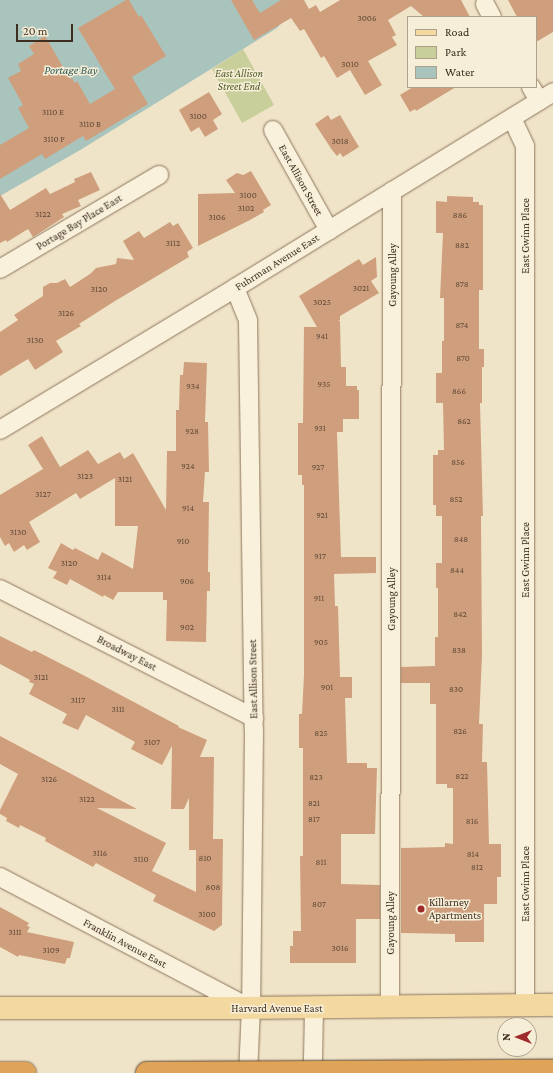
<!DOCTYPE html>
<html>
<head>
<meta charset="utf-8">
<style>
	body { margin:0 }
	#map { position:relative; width:553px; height:1073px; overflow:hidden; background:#f0e4c8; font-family:"Crimson Pro",serif }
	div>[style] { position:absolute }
	.green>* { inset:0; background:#c9cf9b }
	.water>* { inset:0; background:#a9c4bc }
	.building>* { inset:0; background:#cf9f7d }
	.roads { filter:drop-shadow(0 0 1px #8d765c) drop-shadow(0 0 1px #8d765c) }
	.minor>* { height:18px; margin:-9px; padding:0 9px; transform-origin:9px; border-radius:9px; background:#faf1dc }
	.major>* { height:22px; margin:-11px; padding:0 11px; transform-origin:11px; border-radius:11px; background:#f3d9a0 }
	.highway>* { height:22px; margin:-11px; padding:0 11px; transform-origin:11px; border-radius:11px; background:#e0a458 }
	.bridges { filter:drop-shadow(0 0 1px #5b4430) drop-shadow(0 0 1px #5b4430) }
	.highway-bridge>* { height:22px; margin:-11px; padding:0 11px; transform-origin:11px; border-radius:11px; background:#e0a458 }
	.dots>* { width:11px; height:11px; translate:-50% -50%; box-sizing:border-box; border:2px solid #f7eed8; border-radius:50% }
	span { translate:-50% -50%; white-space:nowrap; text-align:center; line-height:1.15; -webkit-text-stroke:3px #f7eed8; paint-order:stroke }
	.number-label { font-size:9px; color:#624a37 }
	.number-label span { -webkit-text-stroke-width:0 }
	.park-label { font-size:11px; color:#4d5a26; font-style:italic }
	.street-label { font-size:11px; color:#3d2e20 }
	.poi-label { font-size:11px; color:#3d2e20 }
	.left { translate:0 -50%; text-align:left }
	.water-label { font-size:12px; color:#2f5d5a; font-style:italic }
	.legend { position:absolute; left:407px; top:16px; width:130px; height:72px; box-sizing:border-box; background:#f7eed8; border:1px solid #ada18e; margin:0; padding:5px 7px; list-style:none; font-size:12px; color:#3d2e20 }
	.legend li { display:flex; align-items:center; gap:8px; height:20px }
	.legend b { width:20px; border:1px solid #ada18e }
	.north { position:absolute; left:497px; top:1017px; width:40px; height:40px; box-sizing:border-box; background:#f7eed8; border:1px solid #ada18e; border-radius:50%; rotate:270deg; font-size:11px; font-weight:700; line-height:16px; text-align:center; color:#3d2e20 }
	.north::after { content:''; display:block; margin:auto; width:14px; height:18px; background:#9e2a2b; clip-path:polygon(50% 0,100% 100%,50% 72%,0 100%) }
	.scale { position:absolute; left:16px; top:24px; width:57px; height:18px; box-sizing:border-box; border:2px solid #3d2e20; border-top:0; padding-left:5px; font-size:12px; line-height:14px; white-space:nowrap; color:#3d2e20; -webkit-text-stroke:3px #f7eed8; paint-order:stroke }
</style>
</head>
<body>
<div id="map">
	<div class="green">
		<i style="clip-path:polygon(243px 49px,274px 105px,242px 123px,212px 69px)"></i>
	</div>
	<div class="water">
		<i style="clip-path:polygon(0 0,302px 0,277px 28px,82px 149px,0 196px)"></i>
	</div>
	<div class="building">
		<i style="clip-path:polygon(126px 0,129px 0,139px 17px,141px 15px,166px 56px,132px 77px,148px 104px,86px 141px,83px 136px,45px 159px,42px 154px,0 179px,0 145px,29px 128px,18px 108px,23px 105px,8px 78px,21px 71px,18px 64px,34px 54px,29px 46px,45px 36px,70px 79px,72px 78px,75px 83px,77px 81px,90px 104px,115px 89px,78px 28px)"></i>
		<i style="clip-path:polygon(231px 0,252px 0,260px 13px,281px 0,304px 0,309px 9px,316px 5px,320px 12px,340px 0,461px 0,470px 17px,424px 17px,411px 6px,388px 20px,396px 35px,392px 37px,397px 45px,368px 61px,382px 85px,365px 95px,350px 70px,337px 78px,324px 56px,321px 58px,304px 29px,300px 31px,291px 18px,254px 40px)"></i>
		<i style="clip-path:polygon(508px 0,553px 0,553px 32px,536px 42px,536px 17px,517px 17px)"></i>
		<i style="clip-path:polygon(413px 87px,456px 87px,416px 111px,415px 109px,410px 112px,400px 95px)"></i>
		<i style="clip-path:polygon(209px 92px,222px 114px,213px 120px,218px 129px,205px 137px,199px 127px,191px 132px,179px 110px)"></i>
		<i style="clip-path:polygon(328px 115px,331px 120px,340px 115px,359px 147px,343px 157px,340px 153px,337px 156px,332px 150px,315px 124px)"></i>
		<i style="clip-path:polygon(251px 171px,271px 205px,263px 210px,264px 212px,250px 220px,198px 246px,198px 194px,235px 193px,226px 180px,237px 173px,243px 175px)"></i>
		<i style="clip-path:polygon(91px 172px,100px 190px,78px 200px,81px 206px,62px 214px,64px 217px,33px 237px,28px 229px,7px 242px,6px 240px,0 243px,0 194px,10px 210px,46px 188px,50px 194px,75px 182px,74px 179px)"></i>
		<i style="clip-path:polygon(447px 196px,473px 197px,473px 202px,479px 202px,479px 205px,483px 205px,483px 290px,479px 290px,479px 349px,484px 349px,484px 367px,482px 367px,482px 403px,480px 403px,483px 516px,481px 516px,482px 655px,479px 724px,483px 724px,482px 762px,487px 762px,489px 844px,501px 844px,501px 877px,497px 877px,497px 904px,484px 904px,484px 942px,455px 942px,455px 934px,401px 933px,401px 848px,445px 847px,445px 843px,453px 844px,453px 788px,447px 788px,447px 784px,436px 784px,436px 704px,430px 704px,430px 683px,401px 683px,401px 667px,435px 666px,435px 637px,438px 637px,438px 588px,436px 588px,436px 563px,442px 563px,442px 516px,436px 516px,436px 505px,433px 505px,433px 455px,438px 455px,438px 450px,444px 450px,443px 403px,436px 403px,436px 373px,442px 373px,442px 341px,444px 341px,444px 298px,440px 298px,443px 233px,436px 233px,436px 201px,447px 202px)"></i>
		<i style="clip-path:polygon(170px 222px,173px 226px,178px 223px,193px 248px,187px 252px,189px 257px,115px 301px,79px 324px,81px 326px,56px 341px,63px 352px,35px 370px,28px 359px,0 376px,0 332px,18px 320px,14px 315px,43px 296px,43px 287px,50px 283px,57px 283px,65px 279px,70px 287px,90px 274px,96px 268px,116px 264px,117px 258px,134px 260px,123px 241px,139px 231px,144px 238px)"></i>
		<i style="clip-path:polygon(376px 257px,377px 277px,371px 281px,379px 293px,340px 316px,340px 320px,338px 321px,340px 321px,341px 367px,346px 367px,346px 386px,357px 386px,357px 390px,359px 390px,359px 419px,343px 419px,343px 432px,337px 432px,341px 557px,376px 557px,376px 573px,334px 574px,335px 606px,338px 606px,340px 677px,352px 677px,352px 698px,345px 698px,347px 763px,367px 763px,367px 768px,377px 768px,375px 834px,341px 834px,341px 884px,380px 885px,380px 919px,356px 919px,356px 963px,290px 963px,290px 946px,293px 946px,293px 931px,301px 931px,300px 856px,303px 856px,303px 748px,299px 748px,299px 714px,302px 714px,304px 675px,304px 485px,302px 485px,302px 475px,298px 475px,298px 423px,303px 423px,304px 327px,317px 327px,299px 296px,359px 259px,363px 265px)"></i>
		<i style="clip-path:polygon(184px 362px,207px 363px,205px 422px,208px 422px,209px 472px,205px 472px,203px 502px,209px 502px,208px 572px,210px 572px,210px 591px,207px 591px,206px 642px,166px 641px,167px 600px,163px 600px,163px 592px,118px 592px,113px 600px,104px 595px,103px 597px,70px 579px,67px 585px,53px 578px,57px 572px,48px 568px,61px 543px,73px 550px,75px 548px,98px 560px,102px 552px,133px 569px,138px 526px,115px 526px,115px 478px,80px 499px,76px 493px,29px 522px,40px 542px,27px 550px,24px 545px,14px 552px,9px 543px,5px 546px,0 537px,0 495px,43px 469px,28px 445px,42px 436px,60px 467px,88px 450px,98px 464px,120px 452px,124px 459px,133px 453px,166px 510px,167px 451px,176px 451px,176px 410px,179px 410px,180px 375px,183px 375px)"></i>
		<i style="clip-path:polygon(0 636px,32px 652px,34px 650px,83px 675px,179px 726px,178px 727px,207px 740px,200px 757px,214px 757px,213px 839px,223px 839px,222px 925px,214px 931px,153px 901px,156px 895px,96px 863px,93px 867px,45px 841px,46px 838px,20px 825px,19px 828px,6px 821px,7px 818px,0 814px,0 810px,18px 774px,0 764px,0 736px,137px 809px,97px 808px,166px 843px,152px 871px,196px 892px,196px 850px,189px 850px,189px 798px,184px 809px,171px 809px,172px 746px,162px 765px,131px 749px,135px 742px,86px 715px,78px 730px,62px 723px,67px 714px,29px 694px,34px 684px,29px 682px,30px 680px,0 664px)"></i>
		<i style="clip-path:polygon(0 907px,29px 923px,27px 926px,30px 927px,27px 932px,74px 942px,70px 958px,67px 958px,65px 964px,19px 955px,18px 957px,0 947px)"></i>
	</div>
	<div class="roads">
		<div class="minor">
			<i style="left:485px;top:4px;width:15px;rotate:62deg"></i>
			<i style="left:531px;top:87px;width:16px;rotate:60deg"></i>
			<i style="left:512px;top:118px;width:31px;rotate:65deg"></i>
			<i style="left:525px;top:146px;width:859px;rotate:90deg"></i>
			<i style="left:273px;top:130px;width:115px;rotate:60.8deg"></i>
			<i style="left:0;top:269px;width:185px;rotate:-30.6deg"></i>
			<i style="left:235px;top:288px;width:35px;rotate:68deg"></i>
			<i style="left:248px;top:321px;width:409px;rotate:89.2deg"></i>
			<i style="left:254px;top:730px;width:278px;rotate:90.6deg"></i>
			<i style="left:251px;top:1008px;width:65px;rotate:92.6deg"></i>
			<i style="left:0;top:430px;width:275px;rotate:-31.1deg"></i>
			<i style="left:235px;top:288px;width:374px;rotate:-31.6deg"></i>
			<i style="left:0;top:589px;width:285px;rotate:26.9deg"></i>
			<i style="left:0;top:877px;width:282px;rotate:27.7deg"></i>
			<i style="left:390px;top:1007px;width:816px;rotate:-89.86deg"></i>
			<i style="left:314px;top:1008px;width:52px;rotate:91.1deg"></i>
			<i style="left:313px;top:1060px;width:13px;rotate:81deg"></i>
		</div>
		<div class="major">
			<i style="left:0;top:1008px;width:251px"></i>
			<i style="left:251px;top:1008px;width:302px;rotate:-0.6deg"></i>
		</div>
		<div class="highway">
			<i style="left:0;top:1073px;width:25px"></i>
		</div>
	</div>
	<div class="bridges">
		<div class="highway-bridge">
			<i style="left:147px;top:1073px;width:406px;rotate:-0.3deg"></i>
		</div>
	</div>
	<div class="dots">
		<i style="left:421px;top:909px;background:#9e2a2b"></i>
	</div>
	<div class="number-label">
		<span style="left:367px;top:18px">3006</span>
		<span style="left:350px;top:64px">3010</span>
		<span style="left:53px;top:112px">3110 E</span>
		<span style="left:198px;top:116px">3100</span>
		<span style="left:90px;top:124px">3110 B</span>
		<span style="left:54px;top:139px">3110 F</span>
		<span style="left:340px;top:141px">3018</span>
		<span style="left:248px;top:195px">3100</span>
		<span style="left:246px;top:208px">3102</span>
		<span style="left:43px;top:214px">3122</span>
		<span style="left:460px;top:215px">886</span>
		<span style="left:217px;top:217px">3106</span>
		<span style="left:173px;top:243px">3112</span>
		<span style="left:462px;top:245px">882</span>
		<span style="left:462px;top:284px">878</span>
		<span style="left:361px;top:288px">3021</span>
		<span style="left:99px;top:289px">3120</span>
		<span style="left:322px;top:302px">3025</span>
		<span style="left:66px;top:313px">3126</span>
		<span style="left:462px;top:325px">874</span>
		<span style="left:322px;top:336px">941</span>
		<span style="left:35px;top:340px">3130</span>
		<span style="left:463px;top:358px">870</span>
		<span style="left:324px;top:384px">935</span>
		<span style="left:193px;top:386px">934</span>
		<span style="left:459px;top:391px">866</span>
		<span style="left:464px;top:421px">862</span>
		<span style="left:320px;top:428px">931</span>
		<span style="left:192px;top:431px">928</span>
		<span style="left:458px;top:462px">856</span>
		<span style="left:188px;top:466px">924</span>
		<span style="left:318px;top:467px">927</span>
		<span style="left:85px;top:476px">3123</span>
		<span style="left:125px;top:479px">3121</span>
		<span style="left:43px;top:494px">3127</span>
		<span style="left:456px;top:499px">852</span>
		<span style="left:188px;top:508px">914</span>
		<span style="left:322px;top:515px">921</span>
		<span style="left:18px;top:532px">3130</span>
		<span style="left:461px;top:539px">848</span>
		<span style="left:183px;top:541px">910</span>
		<span style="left:320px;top:556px">917</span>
		<span style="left:69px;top:563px">3120</span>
		<span style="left:457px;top:570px">844</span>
		<span style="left:104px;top:577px">3114</span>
		<span style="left:187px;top:581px">906</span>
		<span style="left:319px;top:598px">911</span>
		<span style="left:460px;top:614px">842</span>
		<span style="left:187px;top:627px">902</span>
		<span style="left:321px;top:642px">905</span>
		<span style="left:459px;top:650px">838</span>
		<span style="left:41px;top:677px">3121</span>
		<span style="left:327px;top:687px">901</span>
		<span style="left:456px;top:689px">830</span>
		<span style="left:78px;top:700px">3117</span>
		<span style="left:118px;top:709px">3111</span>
		<span style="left:460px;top:731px">826</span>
		<span style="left:321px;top:733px">825</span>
		<span style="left:152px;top:742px">3107</span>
		<span style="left:462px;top:776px">822</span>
		<span style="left:316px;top:777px">823</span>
		<span style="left:49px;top:779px">3126</span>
		<span style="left:87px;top:799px">3122</span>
		<span style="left:314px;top:803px">821</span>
		<span style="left:314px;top:819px">817</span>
		<span style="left:472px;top:821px">816</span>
		<span style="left:100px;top:853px">3116</span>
		<span style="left:473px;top:854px">814</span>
		<span style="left:205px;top:858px">810</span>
		<span style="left:141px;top:859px">3110</span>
		<span style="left:321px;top:862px">811</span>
		<span style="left:477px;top:867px">812</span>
		<span style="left:213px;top:887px">808</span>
		<span style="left:319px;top:904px">807</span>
		<span style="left:207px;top:914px">3100</span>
		<span style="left:15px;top:932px">3111</span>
		<span style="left:340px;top:948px">3016</span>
		<span style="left:51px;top:950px">3109</span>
	</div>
	<div class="park-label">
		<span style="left:239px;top:80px">East Allison<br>Street End</span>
	</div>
	<div class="street-label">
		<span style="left:301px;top:180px;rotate:61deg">East Allison Street</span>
		<span style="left:79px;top:222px;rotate:-31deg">Portage Bay Place East</span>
		<span style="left:525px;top:236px;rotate:-90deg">East Gwinn Place</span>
		<span style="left:277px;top:262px;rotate:-32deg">Fuhrman Avenue East</span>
		<span style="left:392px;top:275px;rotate:-90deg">Gayoung Alley</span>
		<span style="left:525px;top:560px;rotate:-90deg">East Gwinn Place</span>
		<span style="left:391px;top:599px;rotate:-90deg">Gayoung Alley</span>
		<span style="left:127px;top:653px;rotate:27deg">Broadway East</span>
		<span style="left:253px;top:679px;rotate:-91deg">East Allison Street</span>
		<span style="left:525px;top:884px;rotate:-90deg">East Gwinn Place</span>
		<span style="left:390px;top:923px;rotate:-90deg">Gayoung Alley</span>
		<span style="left:125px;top:943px;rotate:28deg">Franklin Avenue East</span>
		<span style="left:277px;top:1008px">Harvard Avenue East</span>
	</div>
	<div class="poi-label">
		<span class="left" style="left:429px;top:909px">Killarney<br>Apartments</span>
	</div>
	<div class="water-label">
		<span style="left:71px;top:71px">Portage Bay</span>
	</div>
	<ul class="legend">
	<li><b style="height:5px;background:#f3d9a0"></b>Road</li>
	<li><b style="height:11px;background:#c9cf9b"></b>Park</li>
	<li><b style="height:11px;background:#a9c4bc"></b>Water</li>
	</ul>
	<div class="north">N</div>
	<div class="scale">20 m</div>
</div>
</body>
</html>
